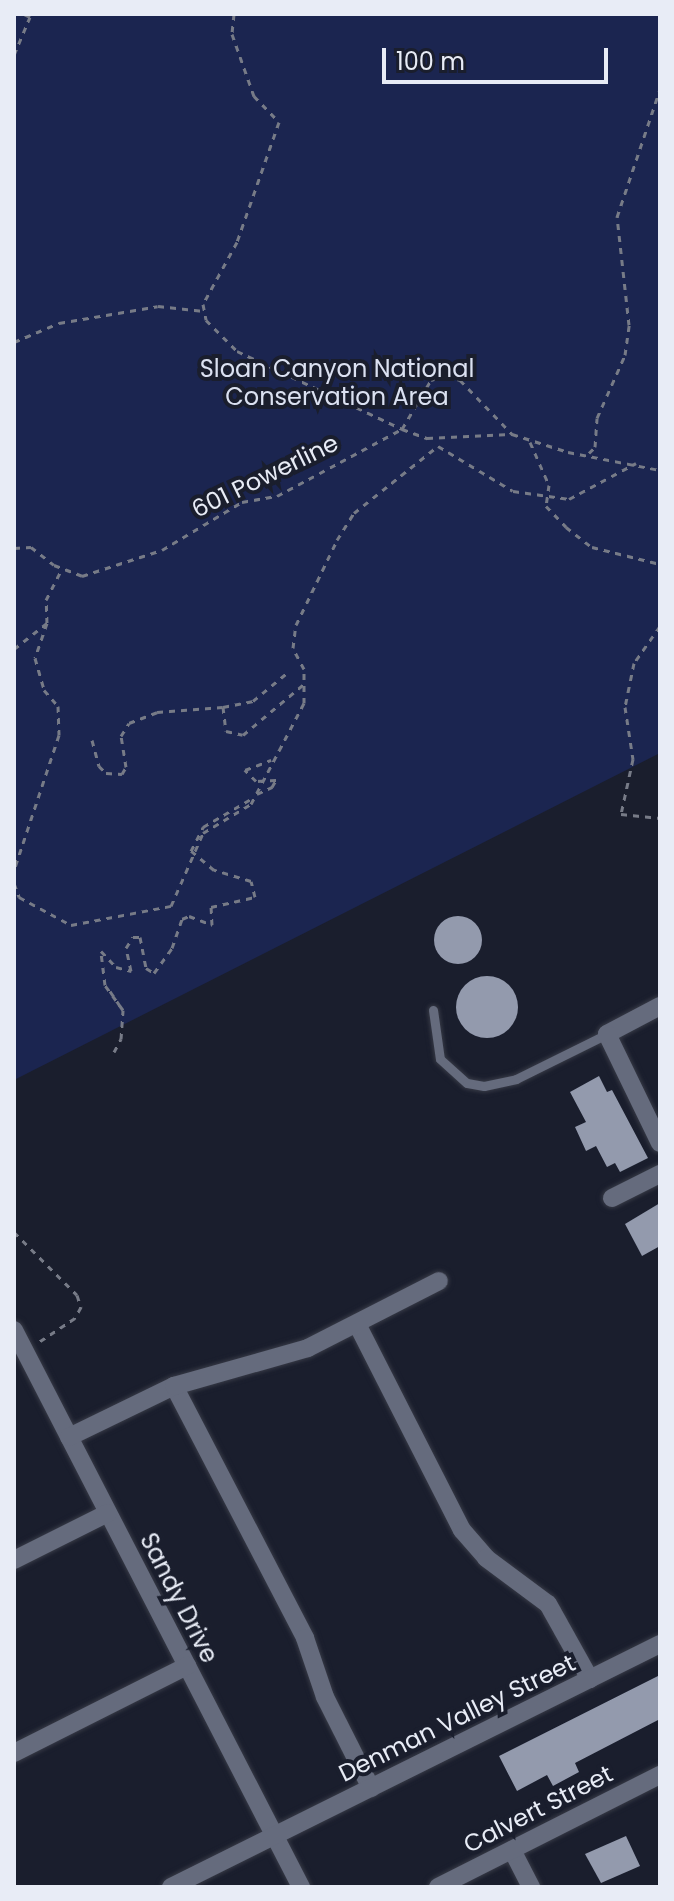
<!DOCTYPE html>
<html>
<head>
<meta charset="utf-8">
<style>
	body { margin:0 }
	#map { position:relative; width:674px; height:1901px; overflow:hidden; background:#1a1e2d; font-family:Poppins,sans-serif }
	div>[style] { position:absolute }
	.green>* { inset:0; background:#1b2550 }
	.building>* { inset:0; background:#939aad }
	.round { border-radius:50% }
	.path>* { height:3px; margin-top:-1.5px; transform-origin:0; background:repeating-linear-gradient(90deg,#777b87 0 6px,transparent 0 12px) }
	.roads { filter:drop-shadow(0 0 2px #373a46) drop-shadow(0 0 2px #373a46) }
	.service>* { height:9px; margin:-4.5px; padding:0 4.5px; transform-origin:4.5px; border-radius:4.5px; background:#656b7d }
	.minor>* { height:18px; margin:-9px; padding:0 9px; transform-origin:9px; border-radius:9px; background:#656b7d }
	span { translate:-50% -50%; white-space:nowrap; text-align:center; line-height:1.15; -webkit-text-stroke:8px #1a1e2d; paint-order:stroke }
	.park-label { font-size:24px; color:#dbe1f1 }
	.street-label { font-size:24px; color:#e8ecf6 }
	.frame { position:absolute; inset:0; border:16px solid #e8ecf6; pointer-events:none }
	.scale { position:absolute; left:382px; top:48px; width:226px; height:36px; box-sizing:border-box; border:4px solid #e8ecf6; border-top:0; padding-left:10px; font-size:24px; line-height:28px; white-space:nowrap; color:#e8ecf6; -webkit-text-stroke:6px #1a1e2d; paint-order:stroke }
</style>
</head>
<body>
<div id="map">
	<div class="green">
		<i style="clip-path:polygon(14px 14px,660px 14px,660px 753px,14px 1080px)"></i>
	</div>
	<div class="building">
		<i class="round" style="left:434px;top:916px;width:48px;height:48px"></i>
		<i class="round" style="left:456px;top:976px;width:62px;height:62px"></i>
		<i style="clip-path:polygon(599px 1076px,607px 1092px,612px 1090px,648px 1158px,620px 1172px,615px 1163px,607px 1167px,596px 1146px,586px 1151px,575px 1127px,586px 1122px,570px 1092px)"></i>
		<i style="clip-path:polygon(660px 1203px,660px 1246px,642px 1256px,625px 1224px)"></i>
		<i style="clip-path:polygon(660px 1675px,660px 1719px,575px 1763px,579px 1772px,553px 1786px,547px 1775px,517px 1791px,499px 1756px)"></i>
		<i style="clip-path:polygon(626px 1836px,640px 1866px,601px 1883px,585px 1854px)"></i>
	</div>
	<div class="path">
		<i style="left:234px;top:14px;width:20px;rotate:96deg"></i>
		<i style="left:232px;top:34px;width:66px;rotate:70.5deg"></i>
		<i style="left:254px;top:96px;width:36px;rotate:46deg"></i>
		<i style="left:279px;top:122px;width:127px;rotate:109.3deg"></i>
		<i style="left:237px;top:242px;width:71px;rotate:118.7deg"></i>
		<i style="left:203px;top:304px;width:16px;rotate:79deg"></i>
		<i style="left:206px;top:320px;width:44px;rotate:45deg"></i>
		<i style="left:237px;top:351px;width:183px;rotate:25.3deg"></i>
		<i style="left:402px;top:429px;width:57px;rotate:-59.4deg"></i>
		<i style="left:431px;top:380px;width:16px;rotate:-18deg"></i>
		<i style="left:446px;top:375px;width:15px;rotate:20deg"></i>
		<i style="left:460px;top:380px;width:75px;rotate:46.1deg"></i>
		<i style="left:14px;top:55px;width:41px;rotate:-67.2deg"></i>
		<i style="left:30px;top:17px;width:7px;rotate:-153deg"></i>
		<i style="left:14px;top:342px;width:49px;rotate:-22.9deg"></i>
		<i style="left:59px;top:323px;width:100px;rotate:-9.7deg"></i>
		<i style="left:158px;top:306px;width:46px;rotate:6.2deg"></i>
		<i style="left:530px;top:442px;width:47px;rotate:66.2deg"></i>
		<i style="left:549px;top:485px;width:21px;rotate:98deg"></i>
		<i style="left:546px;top:506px;width:29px;rotate:46deg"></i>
		<i style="left:566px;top:527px;width:33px;rotate:38deg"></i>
		<i style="left:592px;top:547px;width:70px;rotate:14deg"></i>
		<i style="left:589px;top:453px;width:8px;rotate:-45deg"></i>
		<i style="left:595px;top:447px;width:29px;rotate:-86deg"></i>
		<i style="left:597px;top:418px;width:69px;rotate:-66deg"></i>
		<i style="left:625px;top:355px;width:30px;rotate:-82deg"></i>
		<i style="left:629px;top:325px;width:109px;rotate:-96.3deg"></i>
		<i style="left:617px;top:217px;width:135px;rotate:-71.4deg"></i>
		<i style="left:14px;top:548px;width:17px;rotate:-3deg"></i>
		<i style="left:31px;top:547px;width:29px;rotate:38deg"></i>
		<i style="left:54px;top:565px;width:30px;rotate:21deg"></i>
		<i style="left:82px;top:576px;width:84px;rotate:-18deg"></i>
		<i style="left:162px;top:550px;width:93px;rotate:-31deg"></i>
		<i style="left:242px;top:502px;width:36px;rotate:-10deg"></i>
		<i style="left:277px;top:496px;width:142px;rotate:-28.2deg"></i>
		<i style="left:402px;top:429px;width:27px;rotate:20deg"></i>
		<i style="left:427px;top:438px;width:85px;rotate:-2.7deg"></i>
		<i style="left:512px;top:434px;width:59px;rotate:17.8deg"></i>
		<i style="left:568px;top:452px;width:94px;rotate:11.1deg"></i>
		<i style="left:47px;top:623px;width:23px;rotate:-92deg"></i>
		<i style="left:46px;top:600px;width:35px;rotate:-63deg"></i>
		<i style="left:660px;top:626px;width:45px;rotate:125.1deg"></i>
		<i style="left:634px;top:663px;width:45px;rotate:101.6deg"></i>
		<i style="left:625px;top:707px;width:53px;rotate:81.3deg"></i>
		<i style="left:633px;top:759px;width:56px;rotate:102.3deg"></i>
		<i style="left:621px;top:814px;width:39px;rotate:6deg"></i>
		<i style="left:14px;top:649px;width:42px;rotate:-38.2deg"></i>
		<i style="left:47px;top:623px;width:37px;rotate:109deg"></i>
		<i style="left:35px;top:658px;width:33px;rotate:74deg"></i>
		<i style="left:44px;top:690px;width:21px;rotate:49deg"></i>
		<i style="left:58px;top:706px;width:29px;rotate:88deg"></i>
		<i style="left:59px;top:735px;width:142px;rotate:108.4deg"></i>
		<i style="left:223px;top:707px;width:31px;rotate:-11deg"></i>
		<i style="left:253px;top:701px;width:44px;rotate:-39.5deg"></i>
		<i style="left:92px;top:740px;width:27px;rotate:75deg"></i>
		<i style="left:99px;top:766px;width:10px;rotate:45deg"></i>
		<i style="left:106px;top:773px;width:16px;rotate:4deg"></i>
		<i style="left:122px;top:774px;width:8px;rotate:-60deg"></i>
		<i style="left:126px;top:767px;width:31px;rotate:-99deg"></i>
		<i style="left:121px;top:736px;width:15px;rotate:-58deg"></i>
		<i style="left:129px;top:723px;width:30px;rotate:-21deg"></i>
		<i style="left:157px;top:712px;width:66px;rotate:-4.3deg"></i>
		<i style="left:223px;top:707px;width:24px;rotate:83deg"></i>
		<i style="left:226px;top:731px;width:17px;rotate:13deg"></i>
		<i style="left:243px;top:735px;width:80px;rotate:-39.9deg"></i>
		<i style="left:14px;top:777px;width:5px;rotate:90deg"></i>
		<i style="left:257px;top:794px;width:17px;rotate:-25deg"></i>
		<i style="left:272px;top:787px;width:8px;rotate:-60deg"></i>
		<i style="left:276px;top:780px;width:20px;rotate:177deg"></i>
		<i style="left:256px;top:781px;width:16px;rotate:-135deg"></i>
		<i style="left:245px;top:770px;width:28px;rotate:-21deg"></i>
		<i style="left:14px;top:883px;width:15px;rotate:70deg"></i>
		<i style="left:19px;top:897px;width:59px;rotate:28.3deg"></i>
		<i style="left:71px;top:925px;width:102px;rotate:-10.8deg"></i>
		<i style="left:171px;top:906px;width:80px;rotate:-66.3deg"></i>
		<i style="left:203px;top:833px;width:56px;rotate:-31.1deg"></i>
		<i style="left:251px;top:804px;width:114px;rotate:-62.3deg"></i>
		<i style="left:304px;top:703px;width:34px;rotate:-90deg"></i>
		<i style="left:304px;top:669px;width:24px;rotate:-118deg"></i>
		<i style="left:293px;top:648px;width:23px;rotate:-83deg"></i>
		<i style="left:296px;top:625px;width:94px;rotate:-64.2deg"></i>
		<i style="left:337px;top:540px;width:32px;rotate:-58deg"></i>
		<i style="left:354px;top:513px;width:107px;rotate:-38.6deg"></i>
		<i style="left:438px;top:446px;width:87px;rotate:31deg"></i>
		<i style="left:513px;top:491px;width:57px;rotate:8.1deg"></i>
		<i style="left:569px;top:499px;width:76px;rotate:-28.2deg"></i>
		<i style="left:110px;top:991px;width:23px;rotate:56deg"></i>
		<i style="left:114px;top:1052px;width:15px;rotate:-62deg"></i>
		<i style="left:121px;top:1039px;width:29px;rotate:-86deg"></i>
		<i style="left:123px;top:1010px;width:31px;rotate:-126deg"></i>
		<i style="left:105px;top:985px;width:34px;rotate:-97deg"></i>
		<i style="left:101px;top:951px;width:22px;rotate:47deg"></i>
		<i style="left:116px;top:967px;width:16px;rotate:15deg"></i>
		<i style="left:131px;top:971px;width:24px;rotate:-102deg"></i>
		<i style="left:126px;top:948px;width:13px;rotate:-58deg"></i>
		<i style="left:133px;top:937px;width:7px"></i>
		<i style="left:140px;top:937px;width:32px;rotate:79deg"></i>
		<i style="left:146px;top:968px;width:9px;rotate:32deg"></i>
		<i style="left:154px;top:973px;width:31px;rotate:-54deg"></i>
		<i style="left:172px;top:948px;width:31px;rotate:-71deg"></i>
		<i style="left:182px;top:919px;width:8px;rotate:-23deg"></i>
		<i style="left:189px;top:916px;width:25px;rotate:21deg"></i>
		<i style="left:212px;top:925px;width:18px;rotate:-93deg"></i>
		<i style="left:211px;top:907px;width:45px;rotate:-12.8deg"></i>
		<i style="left:255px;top:897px;width:16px;rotate:-104deg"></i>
		<i style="left:251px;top:881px;width:39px;rotate:-163deg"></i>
		<i style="left:214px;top:870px;width:30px;rotate:-140deg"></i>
		<i style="left:191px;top:851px;width:27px;rotate:-63deg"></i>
		<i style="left:203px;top:827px;width:56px;rotate:-30.3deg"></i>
		<i style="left:14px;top:1232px;width:89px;rotate:45deg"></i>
		<i style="left:77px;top:1295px;width:13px;rotate:72deg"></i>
		<i style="left:81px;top:1307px;width:13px;rotate:119deg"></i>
		<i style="left:75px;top:1318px;width:43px;rotate:146.3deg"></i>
	</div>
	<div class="roads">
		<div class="service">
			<i style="left:433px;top:1010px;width:49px;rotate:81.9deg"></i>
			<i style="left:440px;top:1059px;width:36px;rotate:42deg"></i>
			<i style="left:467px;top:1083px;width:17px;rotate:10deg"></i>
			<i style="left:484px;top:1086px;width:33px;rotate:-12deg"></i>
			<i style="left:516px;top:1079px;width:102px;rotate:-26.3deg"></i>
		</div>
		<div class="minor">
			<i style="left:660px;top:1006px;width:60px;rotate:152.2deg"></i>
			<i style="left:607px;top:1034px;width:121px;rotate:64.1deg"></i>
			<i style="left:612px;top:1198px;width:54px;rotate:-26.6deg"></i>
			<i style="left:357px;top:1324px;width:231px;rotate:63deg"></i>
			<i style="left:462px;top:1530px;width:37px;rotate:49deg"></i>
			<i style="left:486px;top:1558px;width:77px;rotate:36.6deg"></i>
			<i style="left:548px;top:1604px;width:86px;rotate:60.8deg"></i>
			<i style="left:14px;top:1330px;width:627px;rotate:62.74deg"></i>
			<i style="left:174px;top:1386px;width:284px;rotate:62.5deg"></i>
			<i style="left:305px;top:1638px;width:62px;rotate:71.3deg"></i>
			<i style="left:325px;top:1697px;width:102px;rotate:63.2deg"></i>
			<i style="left:69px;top:1437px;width:117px;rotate:-25.9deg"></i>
			<i style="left:174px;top:1386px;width:139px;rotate:-15.8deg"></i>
			<i style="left:308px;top:1348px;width:147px;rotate:-27.1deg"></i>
			<i style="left:14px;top:1560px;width:105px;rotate:-26.6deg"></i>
			<i style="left:14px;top:1753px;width:194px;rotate:-26.7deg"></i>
			<i style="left:512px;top:1850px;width:42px;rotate:62.8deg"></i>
			<i style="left:171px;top:1887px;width:546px;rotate:-26.42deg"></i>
			<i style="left:438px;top:1887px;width:249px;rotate:-26.8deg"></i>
		</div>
	</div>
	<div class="park-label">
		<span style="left:337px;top:383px">Sloan Canyon National<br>Conservation Area</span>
	</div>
	<div class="street-label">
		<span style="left:265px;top:476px;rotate:-26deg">601 Powerline</span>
		<span style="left:179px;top:1598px;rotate:63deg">Sandy Drive</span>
		<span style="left:457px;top:1718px;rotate:-26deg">Denman Valley Street</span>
		<span style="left:538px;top:1809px;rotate:-27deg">Calvert Street</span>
	</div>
	<div class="frame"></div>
	<div class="scale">100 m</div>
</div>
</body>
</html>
